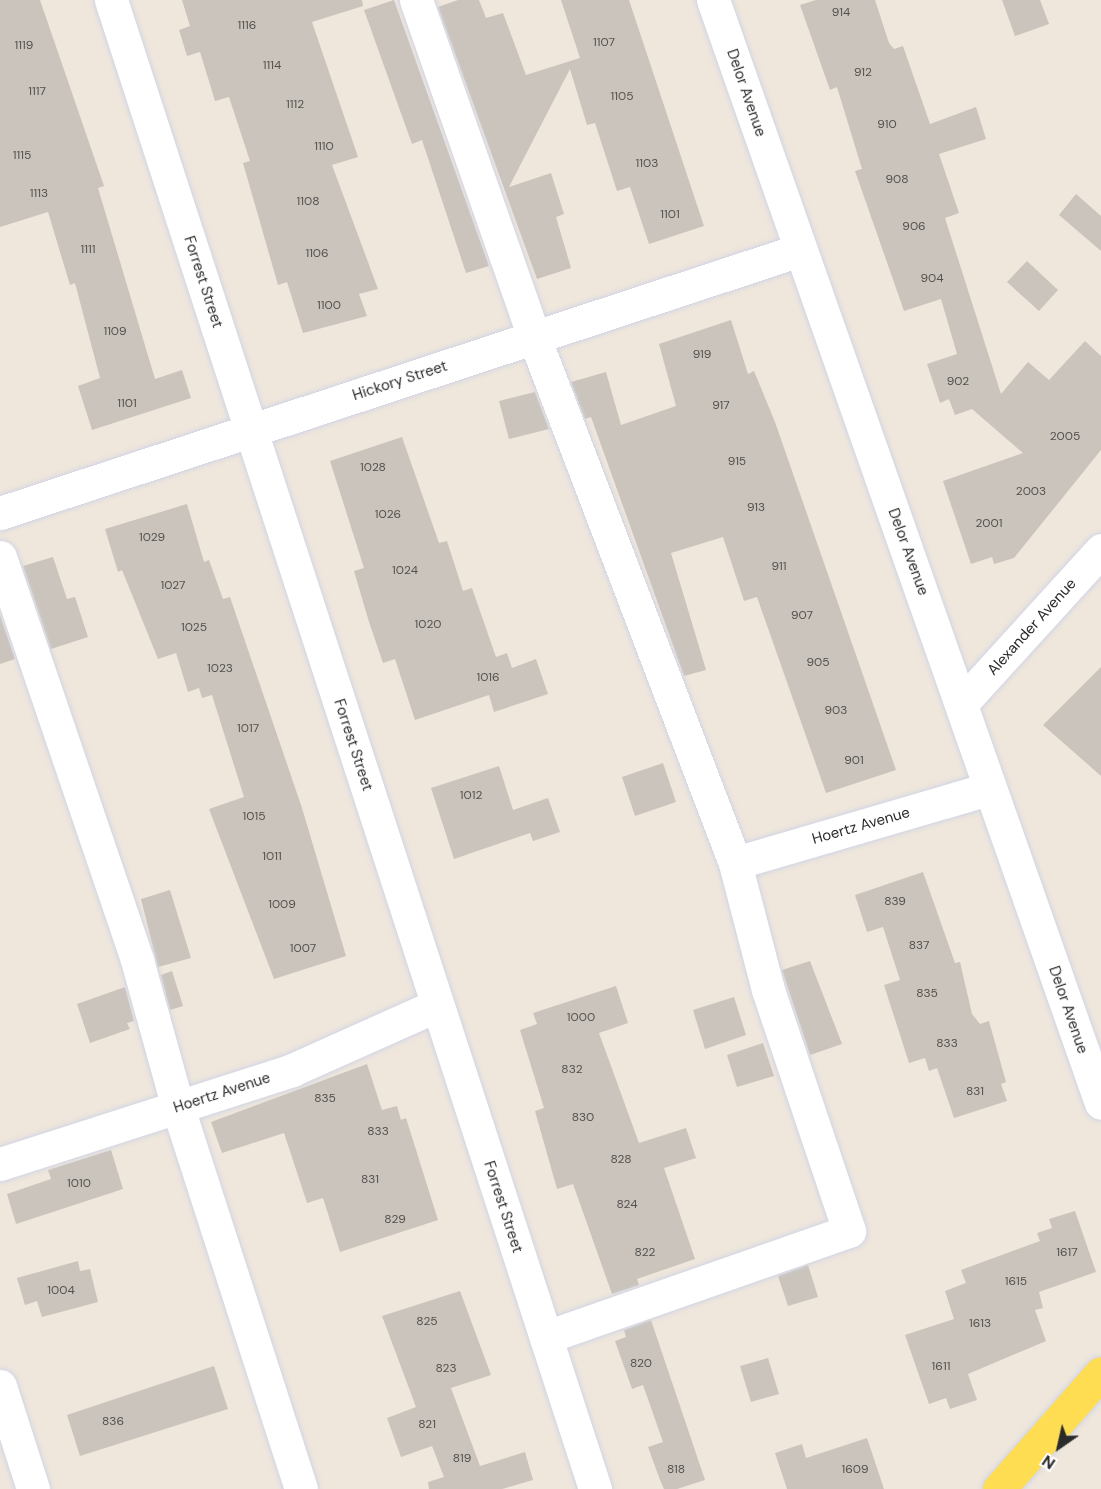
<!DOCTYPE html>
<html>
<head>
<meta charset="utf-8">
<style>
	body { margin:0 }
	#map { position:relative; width:1101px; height:1489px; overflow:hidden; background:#efe7dc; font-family:"DM Sans",sans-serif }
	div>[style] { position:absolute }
	.building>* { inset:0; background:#cac4bc }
	.roads { filter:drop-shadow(0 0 2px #d1d4e5) drop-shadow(0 0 2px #d1d4e5) }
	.minor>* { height:33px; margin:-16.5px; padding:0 16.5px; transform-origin:16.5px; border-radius:16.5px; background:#fff }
	.major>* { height:33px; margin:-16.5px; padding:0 16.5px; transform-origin:16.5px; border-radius:16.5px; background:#fedd52 }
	span { translate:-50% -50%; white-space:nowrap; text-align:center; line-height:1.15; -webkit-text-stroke:4.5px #fff; paint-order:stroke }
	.number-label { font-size:12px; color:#53514f }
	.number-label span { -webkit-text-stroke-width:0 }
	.street-label { font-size:15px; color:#2b2b2b }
	.north { position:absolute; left:1029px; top:1417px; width:60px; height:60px; -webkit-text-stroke:4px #fff; paint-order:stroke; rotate:214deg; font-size:16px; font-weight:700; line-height:24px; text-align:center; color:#2b2b2b }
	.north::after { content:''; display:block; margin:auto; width:21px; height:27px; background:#2b2b2b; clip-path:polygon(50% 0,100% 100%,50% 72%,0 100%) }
</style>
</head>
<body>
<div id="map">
	<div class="building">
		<i style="clip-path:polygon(0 0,40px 0,104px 186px,98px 188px,155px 379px,182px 370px,191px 398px,92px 430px,78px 386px,100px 378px,75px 283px,70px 285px,48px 212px,0 227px)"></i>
		<i style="clip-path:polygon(182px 0,362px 0,363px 6px,312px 22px,358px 157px,332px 165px,378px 289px,359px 294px,367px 316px,303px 333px,287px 282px,278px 285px,243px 163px,250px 161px,229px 97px,215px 101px,200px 52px,187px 56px,179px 30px,190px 26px)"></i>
		<i style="clip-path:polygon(394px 0,489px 266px,466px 273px,422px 140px,412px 144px,364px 10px)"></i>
		<i style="clip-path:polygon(458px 0,479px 0,486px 18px,503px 13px,526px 75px,580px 58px,561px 0,629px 0,704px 226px,649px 244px,630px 187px,617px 191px,595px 123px,587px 125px,570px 69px,509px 187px,551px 173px,564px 214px,556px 217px,571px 268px,537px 279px,438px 7px)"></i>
		<i style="clip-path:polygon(816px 0,875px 0,889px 43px,894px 49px,903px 46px,930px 124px,976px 107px,986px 139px,939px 154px,959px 213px,945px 218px,1001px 394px,1028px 362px,1049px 380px,1085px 341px,1101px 356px,1101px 450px,1014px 558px,994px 564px,992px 557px,971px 564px,943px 481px,1023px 453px,972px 409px,955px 415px,949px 399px,940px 403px,927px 364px,957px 354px,941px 299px,904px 311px,855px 171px,862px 169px,837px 87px,830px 90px,800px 5px)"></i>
		<i style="clip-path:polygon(1002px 0,1040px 0,1049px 24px,1015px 36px)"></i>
		<i style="clip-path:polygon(1076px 194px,1101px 216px,1101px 251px,1059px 215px)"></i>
		<i style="clip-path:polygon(1027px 261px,1058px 290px,1039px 311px,1007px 282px)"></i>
		<i style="clip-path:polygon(731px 320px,748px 374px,754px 371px,775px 422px,896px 770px,826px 793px,757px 597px,744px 601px,723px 537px,671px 553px,706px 670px,684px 676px,591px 417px,585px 419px,571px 382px,606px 372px,621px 425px,676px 406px,659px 344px)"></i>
		<i style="clip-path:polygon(535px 392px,549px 429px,509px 439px,499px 401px)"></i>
		<i style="clip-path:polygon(402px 437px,439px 543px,447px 541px,463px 591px,472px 588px,496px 657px,507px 653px,512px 668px,536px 659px,548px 694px,494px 712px,489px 695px,415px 720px,395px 659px,383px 663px,369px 622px,354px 571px,364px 568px,330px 461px)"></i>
		<i style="clip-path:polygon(187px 504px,204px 562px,209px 560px,223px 599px,230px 597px,302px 808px,346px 956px,274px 979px,209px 809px,244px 797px,212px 695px,202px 698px,199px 688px,188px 692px,176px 653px,158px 659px,122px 570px,118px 572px,105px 529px)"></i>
		<i style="clip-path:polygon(53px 557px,67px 599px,75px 597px,88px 637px,51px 649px,23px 566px)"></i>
		<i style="clip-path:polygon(0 615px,15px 659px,0 664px)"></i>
		<i style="clip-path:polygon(1101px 667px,1101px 776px,1043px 725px)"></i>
		<i style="clip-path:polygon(663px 763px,676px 802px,635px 816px,622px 777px)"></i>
		<i style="clip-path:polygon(499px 766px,513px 810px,548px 798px,560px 832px,533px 841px,530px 833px,454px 859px,431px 788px)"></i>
		<i style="clip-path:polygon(923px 872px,955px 963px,960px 962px,972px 1014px,980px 1024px,989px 1021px,1006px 1082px,1001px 1084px,1007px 1101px,954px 1118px,937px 1068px,929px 1071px,925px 1058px,909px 1063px,884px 985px,900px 980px,883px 927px,867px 932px,855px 895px)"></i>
		<i style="clip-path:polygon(170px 890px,191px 958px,158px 967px,141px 899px)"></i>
		<i style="clip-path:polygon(810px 961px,842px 1044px,810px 1055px,782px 970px)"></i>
		<i style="clip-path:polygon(172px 971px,183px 1006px,170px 1010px,161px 975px)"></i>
		<i style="clip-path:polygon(616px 986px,628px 1023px,599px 1033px,639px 1143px,686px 1128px,696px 1158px,664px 1168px,695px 1259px,637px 1279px,639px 1285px,612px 1294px,573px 1184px,557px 1189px,535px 1111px,544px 1108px,520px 1030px,537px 1024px,533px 1013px)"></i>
		<i style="clip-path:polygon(125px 987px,134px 1021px,127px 1023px,130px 1029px,90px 1043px,77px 1004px)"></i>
		<i style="clip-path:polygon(734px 997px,746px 1035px,705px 1049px,693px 1010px)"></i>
		<i style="clip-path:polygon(763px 1043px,774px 1076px,737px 1087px,727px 1055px)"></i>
		<i style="clip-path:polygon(367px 1064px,382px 1110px,397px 1106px,401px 1120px,406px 1118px,438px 1220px,340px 1252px,323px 1198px,307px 1203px,284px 1133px,222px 1153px,211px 1122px)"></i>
		<i style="clip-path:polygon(111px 1150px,123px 1189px,16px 1224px,7px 1194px,51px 1179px,48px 1170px)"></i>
		<i style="clip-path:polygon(1075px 1211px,1096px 1272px,1039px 1292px,1043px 1308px,1035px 1310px,1046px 1341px,968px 1374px,977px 1400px,950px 1409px,946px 1398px,929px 1404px,905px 1335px,954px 1319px,945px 1291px,966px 1283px,961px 1270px,1040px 1241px,1037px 1233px,1052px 1228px,1049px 1219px)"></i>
		<i style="clip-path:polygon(78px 1261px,80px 1271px,90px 1269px,98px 1302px,42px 1317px,37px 1301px,25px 1305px,17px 1278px)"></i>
		<i style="clip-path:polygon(808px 1265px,818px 1297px,788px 1306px,778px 1276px)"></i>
		<i style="clip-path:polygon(460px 1291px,491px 1375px,451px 1388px,480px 1466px,525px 1452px,533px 1480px,502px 1489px,429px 1489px,428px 1482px,444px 1477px,432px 1446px,401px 1457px,387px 1418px,416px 1407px,382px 1316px)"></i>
		<i style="clip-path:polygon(651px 1320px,705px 1480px,677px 1489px,664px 1489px,660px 1480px,648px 1447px,663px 1442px,643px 1385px,632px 1389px,615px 1341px,626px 1337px,624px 1330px)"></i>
		<i style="clip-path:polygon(768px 1358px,779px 1394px,751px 1402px,740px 1366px)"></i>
		<i style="clip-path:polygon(214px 1366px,228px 1409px,80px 1456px,67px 1415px)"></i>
		<i style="clip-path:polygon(867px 1438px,884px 1489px,787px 1489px,775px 1453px,802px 1444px,806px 1458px)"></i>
	</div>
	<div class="roads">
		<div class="minor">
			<i style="left:111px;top:0;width:1566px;rotate:71.99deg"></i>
			<i style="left:416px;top:0;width:357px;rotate:70.7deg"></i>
			<i style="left:534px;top:337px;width:563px;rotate:69.09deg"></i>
			<i style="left:735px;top:863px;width:131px;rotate:75.4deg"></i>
			<i style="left:768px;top:990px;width:254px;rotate:71.4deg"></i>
			<i style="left:849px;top:1231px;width:321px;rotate:160.7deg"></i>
			<i style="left:713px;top:0;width:1169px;rotate:70.62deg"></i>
			<i style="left:0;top:513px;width:842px;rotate:-18.2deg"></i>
			<i style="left:0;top:557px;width:426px;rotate:71.2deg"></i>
			<i style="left:137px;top:960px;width:154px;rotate:74.5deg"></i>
			<i style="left:178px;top:1108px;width:400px;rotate:72.1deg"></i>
			<i style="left:962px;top:703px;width:207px;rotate:-47.7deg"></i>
			<i style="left:735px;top:863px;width:264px;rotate:-16.3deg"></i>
			<i style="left:0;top:1164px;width:307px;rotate:-17.8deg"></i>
			<i style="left:292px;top:1070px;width:159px;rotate:-24.1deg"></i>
			<i style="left:0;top:1386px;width:108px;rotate:72.2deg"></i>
		</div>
		<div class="major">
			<i style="left:999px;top:1489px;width:154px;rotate:-48.7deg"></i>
		</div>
	</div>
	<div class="number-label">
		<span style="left:841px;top:13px">914</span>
		<span style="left:247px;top:26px">1116</span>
		<span style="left:604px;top:43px">1107</span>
		<span style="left:24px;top:46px">1119</span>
		<span style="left:272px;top:66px">1114</span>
		<span style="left:863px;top:73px">912</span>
		<span style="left:37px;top:92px">1117</span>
		<span style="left:622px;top:97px">1105</span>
		<span style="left:295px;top:105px">1112</span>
		<span style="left:887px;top:125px">910</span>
		<span style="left:324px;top:147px">1110</span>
		<span style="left:22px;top:156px">1115</span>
		<span style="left:647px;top:164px">1103</span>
		<span style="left:897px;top:180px">908</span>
		<span style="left:39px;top:194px">1113</span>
		<span style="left:308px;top:202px">1108</span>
		<span style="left:670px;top:215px">1101</span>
		<span style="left:914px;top:227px">906</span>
		<span style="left:88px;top:250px">1111</span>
		<span style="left:317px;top:254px">1106</span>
		<span style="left:932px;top:279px">904</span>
		<span style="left:329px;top:306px">1100</span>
		<span style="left:115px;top:332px">1109</span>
		<span style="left:702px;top:355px">919</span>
		<span style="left:958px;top:382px">902</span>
		<span style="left:127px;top:404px">1101</span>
		<span style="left:721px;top:406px">917</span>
		<span style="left:1065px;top:437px">2005</span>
		<span style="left:737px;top:462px">915</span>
		<span style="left:373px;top:468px">1028</span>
		<span style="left:1031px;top:492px">2003</span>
		<span style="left:756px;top:508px">913</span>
		<span style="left:388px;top:515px">1026</span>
		<span style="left:989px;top:524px">2001</span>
		<span style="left:152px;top:538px">1029</span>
		<span style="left:779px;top:567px">911</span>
		<span style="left:405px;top:571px">1024</span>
		<span style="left:173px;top:586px">1027</span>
		<span style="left:802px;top:616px">907</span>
		<span style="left:428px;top:625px">1020</span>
		<span style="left:194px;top:628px">1025</span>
		<span style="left:818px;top:663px">905</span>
		<span style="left:220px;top:669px">1023</span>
		<span style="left:488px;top:678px">1016</span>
		<span style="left:836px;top:711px">903</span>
		<span style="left:248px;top:729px">1017</span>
		<span style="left:854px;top:761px">901</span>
		<span style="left:471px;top:796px">1012</span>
		<span style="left:254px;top:817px">1015</span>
		<span style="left:272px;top:857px">1011</span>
		<span style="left:895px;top:902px">839</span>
		<span style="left:282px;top:905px">1009</span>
		<span style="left:919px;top:946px">837</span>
		<span style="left:303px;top:949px">1007</span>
		<span style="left:927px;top:994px">835</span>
		<span style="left:581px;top:1018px">1000</span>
		<span style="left:947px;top:1044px">833</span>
		<span style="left:572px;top:1070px">832</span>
		<span style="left:975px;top:1092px">831</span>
		<span style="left:325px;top:1099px">835</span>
		<span style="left:583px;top:1118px">830</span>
		<span style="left:378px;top:1132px">833</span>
		<span style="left:621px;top:1160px">828</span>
		<span style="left:370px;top:1180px">831</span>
		<span style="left:79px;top:1184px">1010</span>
		<span style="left:627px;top:1205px">824</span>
		<span style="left:395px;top:1220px">829</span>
		<span style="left:645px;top:1253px">822</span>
		<span style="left:1067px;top:1253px">1617</span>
		<span style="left:1016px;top:1282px">1615</span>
		<span style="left:61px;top:1291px">1004</span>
		<span style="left:427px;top:1322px">825</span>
		<span style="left:980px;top:1324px">1613</span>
		<span style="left:641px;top:1364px">820</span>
		<span style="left:941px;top:1367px">1611</span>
		<span style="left:446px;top:1369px">823</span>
		<span style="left:113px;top:1422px">836</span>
		<span style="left:427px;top:1425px">821</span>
		<span style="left:462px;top:1459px">819</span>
		<span style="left:676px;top:1470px">818</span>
		<span style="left:855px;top:1470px">1609</span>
	</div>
	<div class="street-label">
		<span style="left:746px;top:93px;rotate:71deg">Delor Avenue</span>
		<span style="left:203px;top:282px;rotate:72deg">Forrest Street</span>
		<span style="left:400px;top:381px;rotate:-18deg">Hickory Street</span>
		<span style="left:908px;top:552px;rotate:70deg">Delor Avenue</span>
		<span style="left:1032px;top:627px;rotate:-48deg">Alexander Avenue</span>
		<span style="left:353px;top:745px;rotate:72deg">Forrest Street</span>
		<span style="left:861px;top:826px;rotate:-16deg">Hoertz Avenue</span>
		<span style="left:1068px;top:1010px;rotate:71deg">Delor Avenue</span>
		<span style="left:222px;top:1093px;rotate:-18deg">Hoertz Avenue</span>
		<span style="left:503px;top:1207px;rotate:72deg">Forrest Street</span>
	</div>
	<div class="north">N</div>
</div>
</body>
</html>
